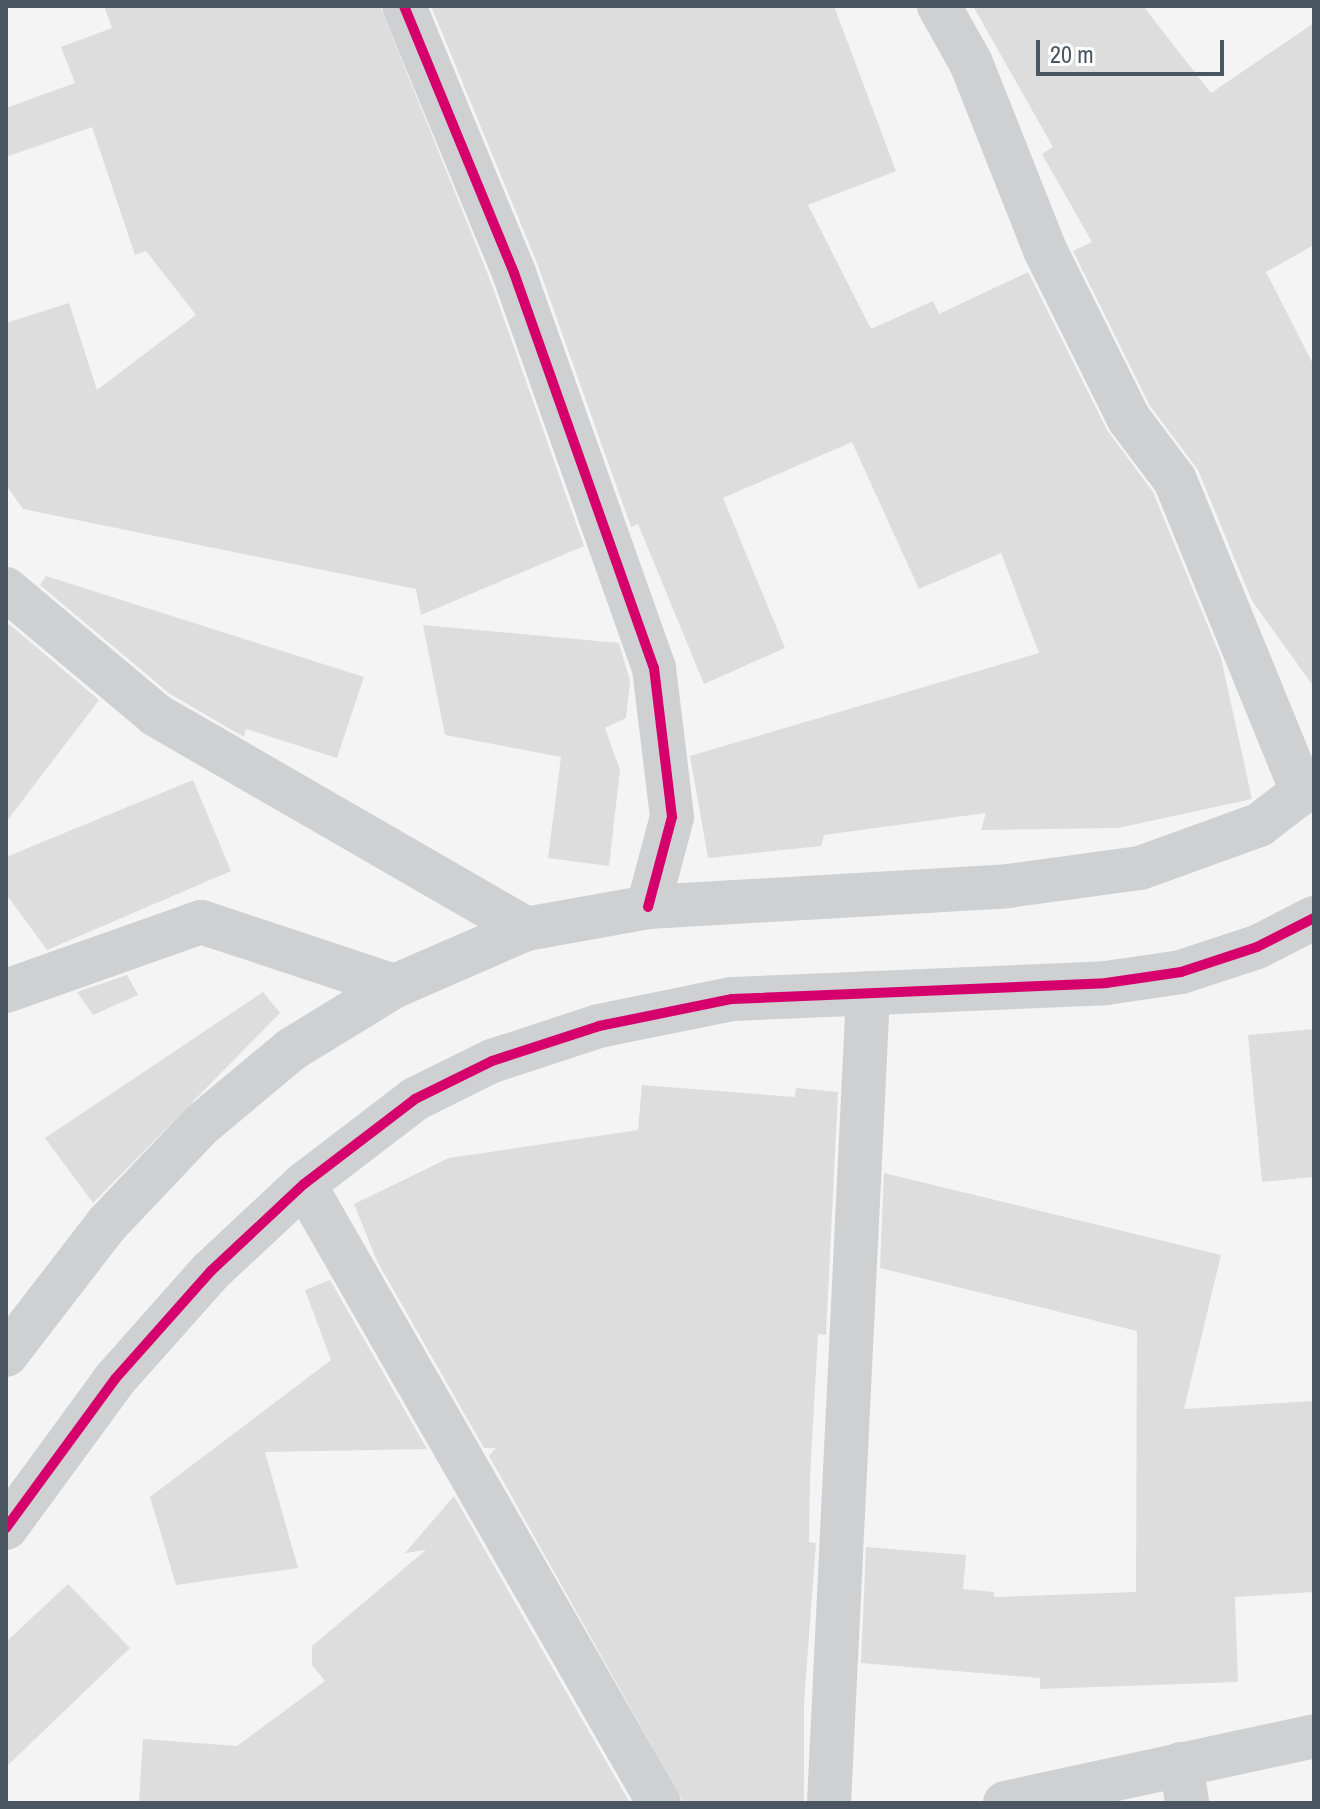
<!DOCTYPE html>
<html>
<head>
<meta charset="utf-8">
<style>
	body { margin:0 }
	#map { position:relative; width:1320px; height:1809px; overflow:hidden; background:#f4f4f4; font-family:"Archivo Narrow",sans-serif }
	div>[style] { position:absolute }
	.building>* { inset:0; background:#ddddde }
	.minor>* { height:44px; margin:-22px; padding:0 22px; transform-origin:22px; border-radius:22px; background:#ced0d2 }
	.cycleway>* { height:10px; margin:-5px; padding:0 5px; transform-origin:5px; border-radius:5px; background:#d6006c }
	span { translate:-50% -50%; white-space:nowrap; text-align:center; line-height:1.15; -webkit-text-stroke:6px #fff; paint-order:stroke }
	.frame { position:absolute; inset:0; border:8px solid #4a5661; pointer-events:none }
	.scale { position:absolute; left:1036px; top:40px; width:188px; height:36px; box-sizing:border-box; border:4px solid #4a5661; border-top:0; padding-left:10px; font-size:24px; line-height:28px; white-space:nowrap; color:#4a5661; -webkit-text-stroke:6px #fff; paint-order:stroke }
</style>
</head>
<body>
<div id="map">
	<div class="building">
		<i style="clip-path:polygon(104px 6px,380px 6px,491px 282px,584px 546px,421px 615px,416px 589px,23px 509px,6px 485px,6px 323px,69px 303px,97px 390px,196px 315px,146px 251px,135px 255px,92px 127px,6px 157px,6px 108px,75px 83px,61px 47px,112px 28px)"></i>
		<i style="clip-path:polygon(431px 6px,834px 6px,896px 171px,808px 205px,871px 329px,933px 301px,939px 314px,1028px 272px,1107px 430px,1153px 492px,1221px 658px,1252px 799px,1118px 828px,981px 830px,986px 813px,824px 835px,821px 846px,708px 858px,690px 756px,1039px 653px,1001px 553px,919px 589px,852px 442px,723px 498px,785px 648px,704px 684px,638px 524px,631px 527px,537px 263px)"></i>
		<i style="clip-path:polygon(973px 6px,1143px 6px,1211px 93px,1314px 23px,1314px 245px,1266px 272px,1314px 366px,1314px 687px,1252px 601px,1198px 470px,1150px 406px,1073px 251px,1092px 242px,1042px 154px,1053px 147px)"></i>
		<i style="clip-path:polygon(46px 576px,364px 677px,337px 758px,246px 729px,244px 737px,170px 694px,40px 585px)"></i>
		<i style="clip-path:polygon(9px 624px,99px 700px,6px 822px,6px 629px)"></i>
		<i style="clip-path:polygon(423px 625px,619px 643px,630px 681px,626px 718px,605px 728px,620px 770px,609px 866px,548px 858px,561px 757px,445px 735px)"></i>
		<i style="clip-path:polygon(193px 780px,231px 871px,47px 950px,6px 894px,6px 857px)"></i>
		<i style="clip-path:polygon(127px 975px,138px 995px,93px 1015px,77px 992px)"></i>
		<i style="clip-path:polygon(263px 992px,280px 1013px,93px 1203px,45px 1138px)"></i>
		<i style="clip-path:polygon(1314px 1029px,1314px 1177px,1262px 1182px,1248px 1035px)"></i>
		<i style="clip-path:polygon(642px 1085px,795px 1097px,796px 1088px,838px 1092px,826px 1335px,818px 1334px,810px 1477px,809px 1542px,816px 1543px,804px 1702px,804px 1803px,684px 1803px,489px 1456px,496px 1448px,484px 1448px,377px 1261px,354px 1204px,449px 1158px,638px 1130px)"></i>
		<i style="clip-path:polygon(884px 1173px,1221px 1255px,1184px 1409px,1314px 1401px,1314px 1592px,1235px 1597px,1238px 1682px,1040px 1689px,1040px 1678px,861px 1663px,866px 1547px,966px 1555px,963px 1589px,994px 1592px,994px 1597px,1136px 1592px,1137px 1331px,880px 1268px)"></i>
		<i style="clip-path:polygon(330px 1280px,427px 1449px,265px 1452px,298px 1568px,176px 1585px,150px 1497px,331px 1360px,305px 1290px)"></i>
		<i style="clip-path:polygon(454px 1496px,630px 1803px,139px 1803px,143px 1739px,237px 1746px,325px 1681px,312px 1665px,312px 1646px,426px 1550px,405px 1553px)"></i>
		<i style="clip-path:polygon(68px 1584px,130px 1648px,6px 1767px,6px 1642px)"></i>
	</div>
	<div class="minor">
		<i style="left:404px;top:6px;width:289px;rotate:67.6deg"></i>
		<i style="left:514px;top:273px;width:419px;rotate:70.5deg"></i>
		<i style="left:654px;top:668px;width:150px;rotate:83.1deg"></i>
		<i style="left:672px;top:817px;width:93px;rotate:104.9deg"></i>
		<i style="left:939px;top:6px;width:65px;rotate:60.7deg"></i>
		<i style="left:971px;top:63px;width:201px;rotate:68.4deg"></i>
		<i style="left:1045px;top:250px;width:189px;rotate:63.6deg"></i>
		<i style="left:1129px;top:419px;width:76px;rotate:53deg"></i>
		<i style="left:1175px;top:480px;width:338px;rotate:67.8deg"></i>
		<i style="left:6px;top:589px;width:196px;rotate:40deg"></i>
		<i style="left:156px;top:715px;width:427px;rotate:30deg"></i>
		<i style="left:6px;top:991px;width:207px;rotate:-19.5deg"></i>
		<i style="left:201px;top:922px;width:204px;rotate:18.3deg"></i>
		<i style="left:304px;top:1184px;width:714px;rotate:60.17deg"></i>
		<i style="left:6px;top:1355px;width:164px;rotate:-52.4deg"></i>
		<i style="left:106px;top:1225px;width:139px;rotate:-46.5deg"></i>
		<i style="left:202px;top:1124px;width:117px;rotate:-39.8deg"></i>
		<i style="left:292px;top:1049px;width:121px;rotate:-31.5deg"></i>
		<i style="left:395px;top:986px;width:143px;rotate:-23.5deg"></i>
		<i style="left:526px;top:929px;width:124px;rotate:-10.2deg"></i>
		<i style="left:648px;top:907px;width:361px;rotate:-3.3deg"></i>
		<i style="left:1008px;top:886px;width:133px;rotate:-7.8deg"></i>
		<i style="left:1140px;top:868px;width:127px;rotate:-19.9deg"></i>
		<i style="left:1259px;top:825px;width:69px;rotate:-37.4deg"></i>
		<i style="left:6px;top:1528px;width:185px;rotate:-53.8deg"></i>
		<i style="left:115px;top:1379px;width:144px;rotate:-48.4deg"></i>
		<i style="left:211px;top:1271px;width:127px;rotate:-43.1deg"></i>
		<i style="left:304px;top:1184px;width:140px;rotate:-37.4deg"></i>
		<i style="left:415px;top:1099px;width:86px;rotate:-26.3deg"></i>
		<i style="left:492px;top:1061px;width:113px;rotate:-18.1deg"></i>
		<i style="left:599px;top:1026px;width:136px;rotate:-11.5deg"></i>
		<i style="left:732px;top:999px;width:374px;rotate:-2.4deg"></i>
		<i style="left:1106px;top:983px;width:76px;rotate:-8.3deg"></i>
		<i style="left:1181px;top:972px;width:80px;rotate:-18.2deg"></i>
		<i style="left:1257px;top:947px;width:64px;rotate:-27deg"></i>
		<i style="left:1181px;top:1764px;width:39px;rotate:81deg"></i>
		<i style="left:829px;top:1803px;width:811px;rotate:-87.24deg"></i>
		<i style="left:1005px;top:1803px;width:316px;rotate:-12.2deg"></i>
	</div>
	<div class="cycleway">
		<i style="left:404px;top:6px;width:289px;rotate:67.6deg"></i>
		<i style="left:514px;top:273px;width:419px;rotate:70.5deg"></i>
		<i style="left:654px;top:668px;width:150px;rotate:83.1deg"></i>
		<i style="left:672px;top:817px;width:93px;rotate:104.9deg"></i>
		<i style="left:6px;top:1528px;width:185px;rotate:-53.8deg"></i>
		<i style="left:115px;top:1379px;width:144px;rotate:-48.4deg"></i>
		<i style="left:211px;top:1271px;width:127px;rotate:-43.1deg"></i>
		<i style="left:304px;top:1184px;width:140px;rotate:-37.4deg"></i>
		<i style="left:415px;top:1099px;width:86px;rotate:-26.3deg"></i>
		<i style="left:492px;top:1061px;width:113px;rotate:-18.1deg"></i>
		<i style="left:599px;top:1026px;width:136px;rotate:-11.5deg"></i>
		<i style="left:732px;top:999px;width:374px;rotate:-2.4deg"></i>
		<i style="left:1106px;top:983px;width:76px;rotate:-8.3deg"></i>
		<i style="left:1181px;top:972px;width:80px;rotate:-18.2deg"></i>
		<i style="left:1257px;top:947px;width:64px;rotate:-27deg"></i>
	</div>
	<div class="frame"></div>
	<div class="scale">20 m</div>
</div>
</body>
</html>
